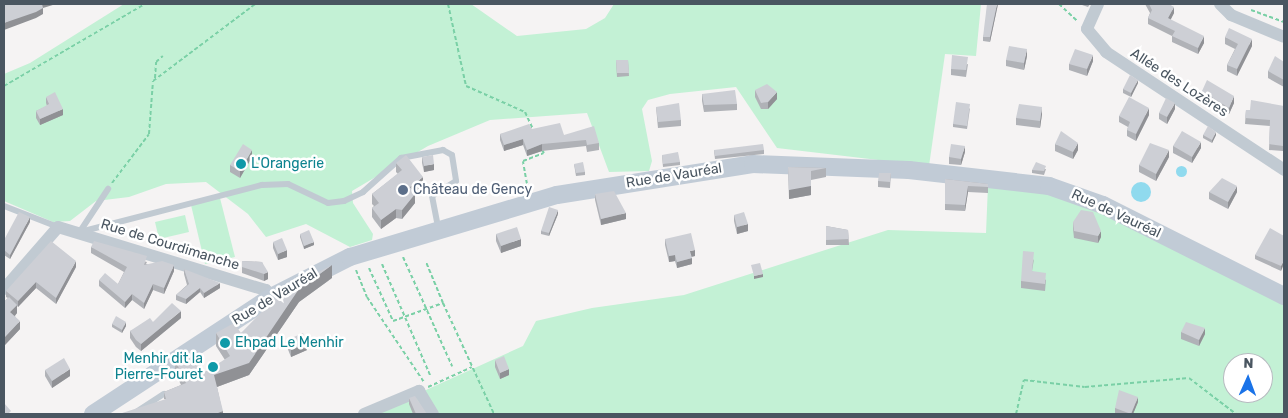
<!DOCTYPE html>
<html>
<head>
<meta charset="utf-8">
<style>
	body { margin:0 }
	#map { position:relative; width:1288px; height:418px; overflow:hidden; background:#f5f3f3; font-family:Rubik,sans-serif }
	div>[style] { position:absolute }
	.green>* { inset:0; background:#c3f1d5 }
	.water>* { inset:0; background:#90daee }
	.round { border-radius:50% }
	.path>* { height:2px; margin-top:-1px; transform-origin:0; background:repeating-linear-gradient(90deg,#7ad0a6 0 4px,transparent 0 6.5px) }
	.lane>* { height:6px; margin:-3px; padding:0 3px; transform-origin:3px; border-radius:3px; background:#c1cad2 }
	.street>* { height:12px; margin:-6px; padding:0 6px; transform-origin:6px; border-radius:6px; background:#c1cad2 }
	.secondary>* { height:18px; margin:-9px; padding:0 9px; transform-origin:9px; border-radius:9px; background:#c1cbd6 }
	.wall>* { inset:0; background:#b0b2b7 }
	.shaded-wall>* { inset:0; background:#909195 }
	.building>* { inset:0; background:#cdcfd5 }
	.dots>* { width:14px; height:14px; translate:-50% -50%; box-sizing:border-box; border:2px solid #fff; border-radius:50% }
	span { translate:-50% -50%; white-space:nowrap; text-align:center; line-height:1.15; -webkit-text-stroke:5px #fff; paint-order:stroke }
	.street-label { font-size:14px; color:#4a5661 }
	.culture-label { font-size:14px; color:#0d838f }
	.left { translate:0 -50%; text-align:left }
	.right { translate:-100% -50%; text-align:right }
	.service-label { font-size:14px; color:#4e5e75 }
	.frame { position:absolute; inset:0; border:5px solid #4a5661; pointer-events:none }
	.north { position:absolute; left:1223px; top:353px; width:50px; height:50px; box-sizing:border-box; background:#fff; border:1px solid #b7bbc0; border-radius:50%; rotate:2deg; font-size:14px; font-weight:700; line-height:20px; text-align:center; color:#4a5661 }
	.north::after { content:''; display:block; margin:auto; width:18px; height:22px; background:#1a73e8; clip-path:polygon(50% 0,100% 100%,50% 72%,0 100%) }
</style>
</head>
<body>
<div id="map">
	<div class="green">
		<i style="clip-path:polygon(124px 4px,471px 4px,517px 36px,586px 29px,605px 18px,614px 4px,981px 4px,976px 56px,945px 54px,929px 166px,777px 148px,736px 87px,670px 94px,648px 100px,642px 109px,652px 161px,649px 171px,609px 172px,587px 113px,490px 120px,428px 146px,352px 191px,353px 203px,373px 234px,372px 240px,350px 247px,306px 224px,266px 237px,248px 214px,206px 182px,166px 184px,129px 197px,96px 201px,70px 221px,53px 222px,4px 201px,4px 74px,30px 63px)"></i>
		<i style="clip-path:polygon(evenodd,988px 185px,1065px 195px,1284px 305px,1284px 414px,373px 414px,523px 346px,536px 321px,592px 308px,684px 295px,888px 230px,986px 233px,988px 185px,1233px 363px,1263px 363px,1263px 393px,1233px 393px,1233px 363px)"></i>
		<i style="clip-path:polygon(220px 198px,235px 257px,205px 264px,191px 205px)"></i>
		<i style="clip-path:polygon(185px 215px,189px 232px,159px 239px,155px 222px)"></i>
	</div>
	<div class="water">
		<i class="round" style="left:1175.5px;top:165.5px;width:11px;height:11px"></i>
		<i class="round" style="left:1131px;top:182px;width:20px;height:20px"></i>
	</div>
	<div class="path">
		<i style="left:448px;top:4px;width:84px;rotate:77.6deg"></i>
		<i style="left:466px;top:86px;width:64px;rotate:23.8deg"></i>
		<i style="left:525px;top:112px;width:19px;rotate:65deg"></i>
		<i style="left:1059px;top:4px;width:25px;rotate:43deg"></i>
		<i style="left:1251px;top:10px;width:35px;rotate:20deg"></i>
		<i style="left:155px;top:78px;width:16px;rotate:-86deg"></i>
		<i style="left:156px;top:62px;width:9px;rotate:-41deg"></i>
		<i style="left:4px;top:86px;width:163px;rotate:-30.2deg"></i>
		<i style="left:112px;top:183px;width:61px;rotate:-52.9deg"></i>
		<i style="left:149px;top:134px;width:53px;rotate:-85.7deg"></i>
		<i style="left:153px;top:81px;width:128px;rotate:-37deg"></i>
		<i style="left:528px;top:190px;width:29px;rotate:-100deg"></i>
		<i style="left:523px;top:161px;width:22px;rotate:-21deg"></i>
		<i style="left:544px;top:153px;width:4px;rotate:-124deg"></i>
		<i style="left:403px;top:257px;width:120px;rotate:65.8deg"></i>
		<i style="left:382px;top:264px;width:121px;rotate:66.6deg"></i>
		<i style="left:369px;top:268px;width:58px;rotate:65.6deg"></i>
		<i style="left:393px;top:321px;width:53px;rotate:-19.8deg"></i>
		<i style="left:443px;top:303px;width:44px;rotate:-112.5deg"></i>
		<i style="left:356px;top:270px;width:29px;rotate:68deg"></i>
		<i style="left:367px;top:297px;width:102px;rotate:56.2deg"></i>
		<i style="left:443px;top:303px;width:122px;rotate:65.3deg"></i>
		<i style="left:428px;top:387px;width:48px;rotate:-24.4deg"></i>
		<i style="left:1016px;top:414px;width:35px;rotate:-77deg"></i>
		<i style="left:1024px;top:380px;width:61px;rotate:6.5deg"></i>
		<i style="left:1085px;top:387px;width:104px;rotate:-4.9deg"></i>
		<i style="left:1189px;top:378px;width:59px;rotate:37.5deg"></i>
	</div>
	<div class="lane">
		<i style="left:4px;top:206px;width:58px;rotate:21.3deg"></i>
		<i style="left:80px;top:232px;width:188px;rotate:-14.5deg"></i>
		<i style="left:262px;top:185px;width:26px;rotate:-2deg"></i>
		<i style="left:288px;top:184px;width:44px;rotate:25.4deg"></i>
		<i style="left:328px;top:203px;width:16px;rotate:-7deg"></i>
		<i style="left:344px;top:201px;width:21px;rotate:-25deg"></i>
		<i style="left:363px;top:192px;width:51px;rotate:-41.8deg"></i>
		<i style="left:401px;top:158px;width:43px;rotate:-10.8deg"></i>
		<i style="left:443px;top:150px;width:10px;rotate:29deg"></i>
		<i style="left:452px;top:155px;width:26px;rotate:81deg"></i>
		<i style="left:456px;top:181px;width:28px;rotate:148deg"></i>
		<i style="left:432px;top:196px;width:33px;rotate:79deg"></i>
		<i style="left:79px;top:233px;width:53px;rotate:-56.6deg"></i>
		<i style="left:133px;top:414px;width:37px;rotate:-33deg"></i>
	</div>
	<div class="street">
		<i style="left:1098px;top:4px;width:27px;rotate:114deg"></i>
		<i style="left:1087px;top:29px;width:30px;rotate:50deg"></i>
		<i style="left:1106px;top:52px;width:214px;rotate:33.5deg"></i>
		<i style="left:1220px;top:4px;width:16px;rotate:45deg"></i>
		<i style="left:1231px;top:15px;width:57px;rotate:22.5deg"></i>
		<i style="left:4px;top:289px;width:82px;rotate:-48.9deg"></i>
		<i style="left:58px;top:227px;width:217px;rotate:16.9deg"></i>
		<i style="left:266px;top:290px;width:9px;rotate:54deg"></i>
		<i style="left:364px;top:414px;width:60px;rotate:-22.7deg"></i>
		<i style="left:419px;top:391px;width:27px;rotate:59deg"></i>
	</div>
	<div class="secondary">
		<i style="left:93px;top:414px;width:213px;rotate:-33.3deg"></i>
		<i style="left:271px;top:297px;width:89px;rotate:-26.9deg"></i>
		<i style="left:350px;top:257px;width:216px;rotate:-16.7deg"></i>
		<i style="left:557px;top:195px;width:198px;rotate:-9deg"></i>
		<i style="left:753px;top:164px;width:156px;rotate:2.2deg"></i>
		<i style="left:909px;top:170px;width:141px;rotate:6.5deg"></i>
		<i style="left:1049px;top:186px;width:57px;rotate:19.4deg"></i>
		<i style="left:1103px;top:205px;width:203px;rotate:26.7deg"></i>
	</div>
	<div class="wall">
		<i style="clip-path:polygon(998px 4px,990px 42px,983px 41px,983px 37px)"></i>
		<i style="clip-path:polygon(1079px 4px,1090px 4px,1088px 7px)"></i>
		<i style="clip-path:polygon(1144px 4px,1169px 4px,1174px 13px,1170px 20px,1204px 43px,1198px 54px,1172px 42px,1172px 36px,1148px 24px,1148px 18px,1150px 13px,1145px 4px)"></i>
		<i style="clip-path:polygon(1225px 37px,1252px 46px,1237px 76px,1227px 71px,1227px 65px,1235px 49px,1225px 44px)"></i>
		<i style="clip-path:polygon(1027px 56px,1024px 70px,1006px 66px,1006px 60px)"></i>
		<i style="clip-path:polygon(616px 60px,628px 60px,629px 76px,617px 77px)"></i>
		<i style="clip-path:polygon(1093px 61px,1087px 76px,1069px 70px,1069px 64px)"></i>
		<i style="clip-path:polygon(1284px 62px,1284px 87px,1268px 78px,1268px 71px)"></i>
		<i style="clip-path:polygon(968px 64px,966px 77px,951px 75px,951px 69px)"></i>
		<i style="clip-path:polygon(1138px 83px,1131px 97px,1123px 93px,1123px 89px)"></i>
		<i style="clip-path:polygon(755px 90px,777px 99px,768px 109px,761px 109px,755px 97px)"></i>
		<i style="clip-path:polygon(1202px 91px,1234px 103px,1229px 114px,1202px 97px)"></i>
		<i style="clip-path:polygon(702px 94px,737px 104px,737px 110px,704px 112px,702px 101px)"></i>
		<i style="clip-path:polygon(46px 97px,63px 115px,40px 125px,36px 118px,36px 111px,47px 106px,46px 103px)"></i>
		<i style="clip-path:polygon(1284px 106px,1283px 151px,1269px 150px,1270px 126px,1245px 124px,1246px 110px,1250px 110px)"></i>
		<i style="clip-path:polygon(656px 107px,681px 120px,681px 126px,658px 128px)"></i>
		<i style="clip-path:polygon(970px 108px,967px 129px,953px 127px,953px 124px)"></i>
		<i style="clip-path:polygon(1175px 109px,1167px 124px,1159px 119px,1159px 113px)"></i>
		<i style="clip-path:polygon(1042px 114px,1040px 128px,1016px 125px,1016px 118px)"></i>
		<i style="clip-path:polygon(1149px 115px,1136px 141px,1127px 136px,1127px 130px,1128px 127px,1119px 122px,1119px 116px)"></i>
		<i style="clip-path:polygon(532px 129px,564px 135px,599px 143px,599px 150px,587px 152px,586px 146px,542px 151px,527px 156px,523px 145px,504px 151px,500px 140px,500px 134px)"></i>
		<i style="clip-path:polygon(1203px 135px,1216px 135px,1212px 143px,1203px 138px)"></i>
		<i style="clip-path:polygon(1055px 144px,1078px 150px,1073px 159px,1055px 151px)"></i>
		<i style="clip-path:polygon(1173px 146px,1201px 148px,1192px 163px,1173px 153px)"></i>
		<i style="clip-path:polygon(714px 150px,764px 150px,764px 154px,715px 159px)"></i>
		<i style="clip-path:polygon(965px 152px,961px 165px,949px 164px,949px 157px)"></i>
		<i style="clip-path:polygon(662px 155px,680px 162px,680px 165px,663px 167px)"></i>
		<i style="clip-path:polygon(252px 157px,240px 178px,230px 172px,230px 165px)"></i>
		<i style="clip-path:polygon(422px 157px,434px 170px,424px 172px,422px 163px)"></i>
		<i style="clip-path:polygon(1169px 157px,1156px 181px,1139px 172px,1139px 165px)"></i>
		<i style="clip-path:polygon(396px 163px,423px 186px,415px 193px,415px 203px,402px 219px,396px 218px,381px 229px,372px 217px,372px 208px,374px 206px,372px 204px,372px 194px,398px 174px,396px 172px)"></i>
		<i style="clip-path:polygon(574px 164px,585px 172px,585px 175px,576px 176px)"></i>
		<i style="clip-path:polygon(788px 167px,826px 168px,826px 177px,811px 180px,811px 195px,789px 199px)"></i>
		<i style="clip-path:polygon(1046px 169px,1044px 175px,1032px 173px,1032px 170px)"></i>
		<i style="clip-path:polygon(891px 173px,890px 188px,878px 187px,878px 181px)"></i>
		<i style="clip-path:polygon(945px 179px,988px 184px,988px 193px,968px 192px,965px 211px,945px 210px)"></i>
		<i style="clip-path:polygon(1209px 192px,1237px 192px,1228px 209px,1209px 199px)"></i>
		<i style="clip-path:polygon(595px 194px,626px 219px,601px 225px,595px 200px)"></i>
		<i style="clip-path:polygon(558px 214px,549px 236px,541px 234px,541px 231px)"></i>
		<i style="clip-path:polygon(734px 215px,748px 231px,737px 234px,734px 221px)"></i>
		<i style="clip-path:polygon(30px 222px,10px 259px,4px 255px,4px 240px)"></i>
		<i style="clip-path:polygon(1073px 222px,1101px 237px,1098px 243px,1074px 238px,1073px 229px)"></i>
		<i style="clip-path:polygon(826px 226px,848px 230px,849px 245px,826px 245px)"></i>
		<i style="clip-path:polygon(300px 234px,314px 245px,304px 249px,300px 237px)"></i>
		<i style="clip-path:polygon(496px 234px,521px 246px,501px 253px,496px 241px)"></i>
		<i style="clip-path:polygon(1284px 236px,1281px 271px,1255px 259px,1255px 255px)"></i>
		<i style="clip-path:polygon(665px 239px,695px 256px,691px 257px,692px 264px,677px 268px,675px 261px,669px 262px,665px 245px)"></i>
		<i style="clip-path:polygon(273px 242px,287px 257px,278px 260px,273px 248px)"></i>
		<i style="clip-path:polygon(91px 247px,147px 262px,146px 264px,174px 271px,164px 294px,153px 290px,144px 309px,132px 300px,125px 308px,99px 286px,99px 280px,118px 284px,124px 272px,91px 253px)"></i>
		<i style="clip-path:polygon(1034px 259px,1032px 271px,1046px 280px,1045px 291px,1021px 288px,1021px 281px)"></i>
		<i style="clip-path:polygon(242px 261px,262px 262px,268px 279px,264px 281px,242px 273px)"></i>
		<i style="clip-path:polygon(76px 267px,56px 304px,36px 288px,18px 307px,17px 306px,17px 313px,15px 316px,20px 329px,4px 346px,4px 302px,8px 298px,6px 297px,6px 291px)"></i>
		<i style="clip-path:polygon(184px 269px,220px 288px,204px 298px,200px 292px,186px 304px,176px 300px,176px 295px,187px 285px,184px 274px)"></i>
		<i style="clip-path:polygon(332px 278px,299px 302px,249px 375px,217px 387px,223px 414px,164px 399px,164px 392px,181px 385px,175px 372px,175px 360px,205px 372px,225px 360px,216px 346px,216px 333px,241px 333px)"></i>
		<i style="clip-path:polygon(181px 318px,141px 351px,136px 347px,130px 338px,130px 331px,153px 322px)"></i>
		<i style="clip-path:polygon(112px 324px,126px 326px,122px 333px,112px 327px)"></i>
		<i style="clip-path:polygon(1181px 332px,1205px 334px,1199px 346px,1181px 339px)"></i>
		<i style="clip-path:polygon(287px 340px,307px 350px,291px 357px,287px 347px)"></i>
		<i style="clip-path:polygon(495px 360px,509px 375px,500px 379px,495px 367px)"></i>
		<i style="clip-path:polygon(45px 370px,70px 376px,52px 388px,45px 376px)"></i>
		<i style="clip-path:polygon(409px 398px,427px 414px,413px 414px,409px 404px)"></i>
		<i style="clip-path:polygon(1138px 402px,1133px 414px,1119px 414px,1115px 413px,1115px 408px)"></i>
	</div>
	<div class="shaded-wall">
		<i style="clip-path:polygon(41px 4px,56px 4px,43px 8px,43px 14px,36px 18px,4px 30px,4px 23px)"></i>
		<i style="clip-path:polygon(997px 4px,998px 4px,990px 42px,990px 37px)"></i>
		<i style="clip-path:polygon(1174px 7px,1174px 13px,1168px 25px,1168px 18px)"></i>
		<i style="clip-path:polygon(1204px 36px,1204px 43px,1198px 54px,1198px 48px)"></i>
		<i style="clip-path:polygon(1252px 39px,1252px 46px,1237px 76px,1237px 69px)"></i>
		<i style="clip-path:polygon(1027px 49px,1027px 56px,1024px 70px,1024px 63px)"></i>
		<i style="clip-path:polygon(1093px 55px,1093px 61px,1087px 76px,1087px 69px)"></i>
		<i style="clip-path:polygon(1138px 80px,1138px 83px,1131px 97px,1131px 93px)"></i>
		<i style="clip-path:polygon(777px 92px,777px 99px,768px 109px,768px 102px)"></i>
		<i style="clip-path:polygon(1234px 96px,1234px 103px,1229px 114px,1229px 108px)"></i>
		<i style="clip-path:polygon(1175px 103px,1175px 109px,1167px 124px,1167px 117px)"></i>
		<i style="clip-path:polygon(1042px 107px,1042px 114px,1040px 128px,1040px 121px)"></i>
		<i style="clip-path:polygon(1149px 108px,1149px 115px,1136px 141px,1136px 134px)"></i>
		<i style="clip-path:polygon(63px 109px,63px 115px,40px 125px,40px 119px)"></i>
		<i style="clip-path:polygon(1216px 132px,1216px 135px,1212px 143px,1212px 140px)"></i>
		<i style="clip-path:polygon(523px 139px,523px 145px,504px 151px,504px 145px)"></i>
		<i style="clip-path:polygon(1201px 142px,1201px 148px,1192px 163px,1192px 157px)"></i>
		<i style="clip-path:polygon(1078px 143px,1078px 150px,1073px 159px,1073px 152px)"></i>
		<i style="clip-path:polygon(542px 144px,542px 151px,527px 156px,527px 150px)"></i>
		<i style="clip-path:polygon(965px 146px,965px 152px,961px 165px,961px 159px)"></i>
		<i style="clip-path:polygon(252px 150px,252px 157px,240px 178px,240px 171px)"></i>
		<i style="clip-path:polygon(1169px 150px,1169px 157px,1156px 181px,1156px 174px)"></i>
		<i style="clip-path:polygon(434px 164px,434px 170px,424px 172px,424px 166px)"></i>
		<i style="clip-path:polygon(423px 177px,423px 186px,410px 196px,410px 187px)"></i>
		<i style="clip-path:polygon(811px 180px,811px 195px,789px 199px,789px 190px)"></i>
		<i style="clip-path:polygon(968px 186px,968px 192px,965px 211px,965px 205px)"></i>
		<i style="clip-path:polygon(1237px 186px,1237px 192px,1228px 209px,1228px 202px)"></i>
		<i style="clip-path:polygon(415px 194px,415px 203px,402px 219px,402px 210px)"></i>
		<i style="clip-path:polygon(396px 209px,396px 218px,381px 229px,381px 220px)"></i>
		<i style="clip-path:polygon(558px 210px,558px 214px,549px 236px,549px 233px)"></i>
		<i style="clip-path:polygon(626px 213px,626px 219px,601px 225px,601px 219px)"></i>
		<i style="clip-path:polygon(30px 217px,30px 222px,10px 259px,10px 255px)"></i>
		<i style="clip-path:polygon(748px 224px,748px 231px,737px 234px,737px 227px)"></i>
		<i style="clip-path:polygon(1101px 231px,1101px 237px,1098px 243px,1098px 236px)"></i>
		<i style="clip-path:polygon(521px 239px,521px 246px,501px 253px,501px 246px)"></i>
		<i style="clip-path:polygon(314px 242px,314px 245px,304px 249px,304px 246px)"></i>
		<i style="clip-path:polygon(287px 250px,287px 257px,278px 260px,278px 254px)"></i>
		<i style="clip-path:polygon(695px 250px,695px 256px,690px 257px,690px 251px)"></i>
		<i style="clip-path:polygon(675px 255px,675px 261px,669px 262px,669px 256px)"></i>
		<i style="clip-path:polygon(692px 258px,692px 264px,677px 268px,677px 262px)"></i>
		<i style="clip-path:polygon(1284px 260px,1284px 264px,1281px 271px,1281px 266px)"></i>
		<i style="clip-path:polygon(76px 261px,76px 267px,56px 304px,56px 298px)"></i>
		<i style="clip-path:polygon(174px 265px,174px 271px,164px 294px,164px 288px)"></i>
		<i style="clip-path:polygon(332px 265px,332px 278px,299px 302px,249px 375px,214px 388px,214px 375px,299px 289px)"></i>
		<i style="clip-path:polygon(268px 272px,268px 279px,264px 281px,264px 274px)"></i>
		<i style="clip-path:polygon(763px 274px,763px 277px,754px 279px,754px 276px)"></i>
		<i style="clip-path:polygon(36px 282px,36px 288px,18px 307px,18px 301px)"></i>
		<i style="clip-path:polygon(220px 283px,220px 288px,204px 298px,204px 293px)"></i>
		<i style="clip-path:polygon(153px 284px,153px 290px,144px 309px,144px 303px)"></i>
		<i style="clip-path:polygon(200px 288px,200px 292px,186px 304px,186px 299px)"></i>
		<i style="clip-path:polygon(132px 294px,132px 300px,125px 308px,125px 302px)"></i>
		<i style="clip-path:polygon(17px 305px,17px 313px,10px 321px,10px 312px)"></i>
		<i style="clip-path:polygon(181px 311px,181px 318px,141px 351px,141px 344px)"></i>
		<i style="clip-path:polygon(20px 321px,20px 329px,4px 346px,4px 338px)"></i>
		<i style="clip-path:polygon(126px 322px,126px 326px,122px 333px,122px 330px)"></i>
		<i style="clip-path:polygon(1205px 328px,1205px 334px,1199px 346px,1199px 340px)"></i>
		<i style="clip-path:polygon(307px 343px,307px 350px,291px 357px,291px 350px)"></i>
		<i style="clip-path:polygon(70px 369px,70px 376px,52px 388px,52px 381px)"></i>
		<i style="clip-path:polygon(509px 369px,509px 375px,500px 379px,500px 373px)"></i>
		<i style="clip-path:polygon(1138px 397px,1138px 402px,1133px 414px,1131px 414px)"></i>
		<i style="clip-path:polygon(223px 411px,223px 414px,215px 414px)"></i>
	</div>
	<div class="building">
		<i style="clip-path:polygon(4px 4px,42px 4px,43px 8px,36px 12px,4px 23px)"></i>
		<i style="clip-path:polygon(987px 4px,997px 4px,990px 37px,983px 37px)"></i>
		<i style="clip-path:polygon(1149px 4px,1169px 4px,1174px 7px,1168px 18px,1204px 36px,1198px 48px,1172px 36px,1175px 31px,1148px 18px,1152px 10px)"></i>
		<i style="clip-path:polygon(1229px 28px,1252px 39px,1237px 69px,1227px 65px,1238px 44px,1225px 37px)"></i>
		<i style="clip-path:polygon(1009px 46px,1027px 49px,1024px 63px,1006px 60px)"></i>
		<i style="clip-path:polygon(1075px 49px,1093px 55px,1087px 69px,1069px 64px)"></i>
		<i style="clip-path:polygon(952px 55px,968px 57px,966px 70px,951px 69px)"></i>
		<i style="clip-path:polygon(1275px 56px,1284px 62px,1284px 80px,1268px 71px)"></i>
		<i style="clip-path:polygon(616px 60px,628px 60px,629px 73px,617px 73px)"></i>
		<i style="clip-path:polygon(1130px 75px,1138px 80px,1131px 93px,1123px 89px)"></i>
		<i style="clip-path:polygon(1207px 80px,1234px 96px,1229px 108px,1202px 91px)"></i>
		<i style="clip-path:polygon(767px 84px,777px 92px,768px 102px,761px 103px,755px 90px)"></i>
		<i style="clip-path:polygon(735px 90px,737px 104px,704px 105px,702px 94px)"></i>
		<i style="clip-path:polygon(55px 92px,63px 109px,40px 119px,36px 111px,49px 104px,46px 97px)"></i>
		<i style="clip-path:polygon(1129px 97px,1149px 108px,1136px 134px,1127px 130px,1130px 122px,1119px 116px)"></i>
		<i style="clip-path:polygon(1166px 98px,1175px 103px,1167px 117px,1159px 113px)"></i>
		<i style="clip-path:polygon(1251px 100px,1284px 106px,1284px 130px,1283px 146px,1269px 144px,1270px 120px,1245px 118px,1246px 110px,1250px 110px)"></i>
		<i style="clip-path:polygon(956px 102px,970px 104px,967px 126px,953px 124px)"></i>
		<i style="clip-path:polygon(679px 103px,681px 120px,658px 122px,656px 107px)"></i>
		<i style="clip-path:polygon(1019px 104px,1042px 107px,1040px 121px,1016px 118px)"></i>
		<i style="clip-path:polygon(560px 123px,564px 135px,594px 126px,599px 143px,587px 145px,586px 140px,542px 144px,527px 150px,523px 139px,504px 145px,500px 134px,529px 124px,532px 129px)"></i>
		<i style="clip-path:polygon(1208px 126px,1216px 132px,1212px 140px,1203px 135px)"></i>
		<i style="clip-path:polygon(1061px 131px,1078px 143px,1073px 152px,1055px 144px)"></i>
		<i style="clip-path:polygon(1182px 131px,1201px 142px,1192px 157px,1173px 146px)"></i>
		<i style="clip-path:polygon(1150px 143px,1169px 150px,1156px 174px,1139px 165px)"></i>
		<i style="clip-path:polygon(243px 144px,252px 150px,240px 171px,230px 165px)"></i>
		<i style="clip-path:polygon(763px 144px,764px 150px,715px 156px,714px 150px)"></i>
		<i style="clip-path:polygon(951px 144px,965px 146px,961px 159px,949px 157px)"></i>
		<i style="clip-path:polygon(678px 152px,680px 162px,663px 164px,662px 155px)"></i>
		<i style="clip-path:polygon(406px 155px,423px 177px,410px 187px,415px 194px,402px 210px,396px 209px,381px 220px,372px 208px,379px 203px,372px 194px,402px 170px,396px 163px)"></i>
		<i style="clip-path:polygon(433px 155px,434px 164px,424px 166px,422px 157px)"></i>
		<i style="clip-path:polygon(583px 162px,585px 172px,576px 173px,574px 164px)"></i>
		<i style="clip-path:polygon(1036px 162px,1046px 166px,1044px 171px,1032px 170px)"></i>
		<i style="clip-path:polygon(788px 167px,826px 168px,811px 171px,811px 186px,789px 190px)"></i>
		<i style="clip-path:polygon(879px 173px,891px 173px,890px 182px,878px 181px)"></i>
		<i style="clip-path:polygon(1222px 178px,1237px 186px,1228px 202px,1209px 192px)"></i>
		<i style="clip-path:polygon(945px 179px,988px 184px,988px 187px,968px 186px,965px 205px,945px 204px)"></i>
		<i style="clip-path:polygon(614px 191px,626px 213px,601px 219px,595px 194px)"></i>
		<i style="clip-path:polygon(549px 207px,558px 210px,549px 233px,541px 231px)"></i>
		<i style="clip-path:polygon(1081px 210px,1093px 212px,1101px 231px,1098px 236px,1074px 231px,1073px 222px)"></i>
		<i style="clip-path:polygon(19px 212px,30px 217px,10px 255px,4px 250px,4px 240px)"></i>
		<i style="clip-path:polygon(744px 212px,748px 224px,737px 227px,734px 215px)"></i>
		<i style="clip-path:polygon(826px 226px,848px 230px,849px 239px,826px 240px)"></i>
		<i style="clip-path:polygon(517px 227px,521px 239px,501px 246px,496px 234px)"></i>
		<i style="clip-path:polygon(1270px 228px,1284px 236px,1284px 260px,1281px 266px,1255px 255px)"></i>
		<i style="clip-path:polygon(309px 230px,314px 242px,304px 246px,300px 234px)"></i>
		<i style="clip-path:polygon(691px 233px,695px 250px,690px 251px,692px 258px,677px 262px,675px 255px,669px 256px,665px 239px)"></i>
		<i style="clip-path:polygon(282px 238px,287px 250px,278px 254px,273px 242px)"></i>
		<i style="clip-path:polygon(51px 241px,76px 261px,56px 298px,36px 282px,18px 301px,6px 291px)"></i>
		<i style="clip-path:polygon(94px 241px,147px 256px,144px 265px,162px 261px,174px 265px,164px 288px,153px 284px,144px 303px,132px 294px,125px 302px,99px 280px,105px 273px,118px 284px,127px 267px,91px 247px)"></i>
		<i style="clip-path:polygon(1023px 251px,1034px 252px,1032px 271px,1046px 273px,1045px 284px,1021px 281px)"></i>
		<i style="clip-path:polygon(242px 261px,262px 262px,268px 272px,264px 274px,242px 267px)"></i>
		<i style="clip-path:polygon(760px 263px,763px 274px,754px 276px,751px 265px)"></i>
		<i style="clip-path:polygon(332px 265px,299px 289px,249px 363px,214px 375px,223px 411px,215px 414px,119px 414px,166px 399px,164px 392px,186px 383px,175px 360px,191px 350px,205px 372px,230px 356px,216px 333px,234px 323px,241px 333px,282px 291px)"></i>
		<i style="clip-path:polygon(184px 269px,220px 283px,204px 293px,200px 288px,186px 299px,176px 295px,189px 284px)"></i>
		<i style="clip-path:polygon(9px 297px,17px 305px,10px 312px,20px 321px,4px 338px,4px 302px)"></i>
		<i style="clip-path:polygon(172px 303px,181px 311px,141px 344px,136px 340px,130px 331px,150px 318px,153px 322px)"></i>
		<i style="clip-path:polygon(116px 316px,126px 322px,122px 330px,112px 324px)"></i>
		<i style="clip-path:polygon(1186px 322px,1205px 328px,1199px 340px,1181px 332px)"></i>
		<i style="clip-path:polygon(303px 333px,307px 343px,291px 350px,287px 340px)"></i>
		<i style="clip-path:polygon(504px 356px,509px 369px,500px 373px,495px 360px)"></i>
		<i style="clip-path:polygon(64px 358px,70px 369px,52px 381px,45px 370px)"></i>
		<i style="clip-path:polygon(1119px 390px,1138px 397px,1131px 414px,1115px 408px)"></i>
		<i style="clip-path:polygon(415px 396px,427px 414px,416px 414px,409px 398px)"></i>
		<i style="clip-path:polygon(4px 403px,11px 411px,8px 414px,4px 414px)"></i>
	</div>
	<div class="dots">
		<i style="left:241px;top:164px;background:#0f9aa8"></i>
		<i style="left:403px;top:190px;background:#5c6f8a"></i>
		<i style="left:225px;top:343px;background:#0f9aa8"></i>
		<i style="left:213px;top:367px;background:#0f9aa8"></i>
	</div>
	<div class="street-label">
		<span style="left:1179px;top:83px;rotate:33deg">Allée des Lozères</span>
		<span style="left:674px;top:176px;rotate:-9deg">Rue de Vauréal</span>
		<span style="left:1116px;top:214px;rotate:25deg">Rue de Vauréal</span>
		<span style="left:170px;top:245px;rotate:17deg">Rue de Courdimanche</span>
		<span style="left:275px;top:297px;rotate:-31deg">Rue de Vauréal</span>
	</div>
	<div class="culture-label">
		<span class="left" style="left:251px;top:164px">L'Orangerie</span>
		<span class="left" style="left:235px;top:343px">Ehpad Le Menhir</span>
		<span class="right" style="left:203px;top:367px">Menhir dit la<br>Pierre-Fouret</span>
	</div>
	<div class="service-label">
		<span class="left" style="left:413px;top:190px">Château de Gency</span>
	</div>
	<div class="frame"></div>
	<div class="north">N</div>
</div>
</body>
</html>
